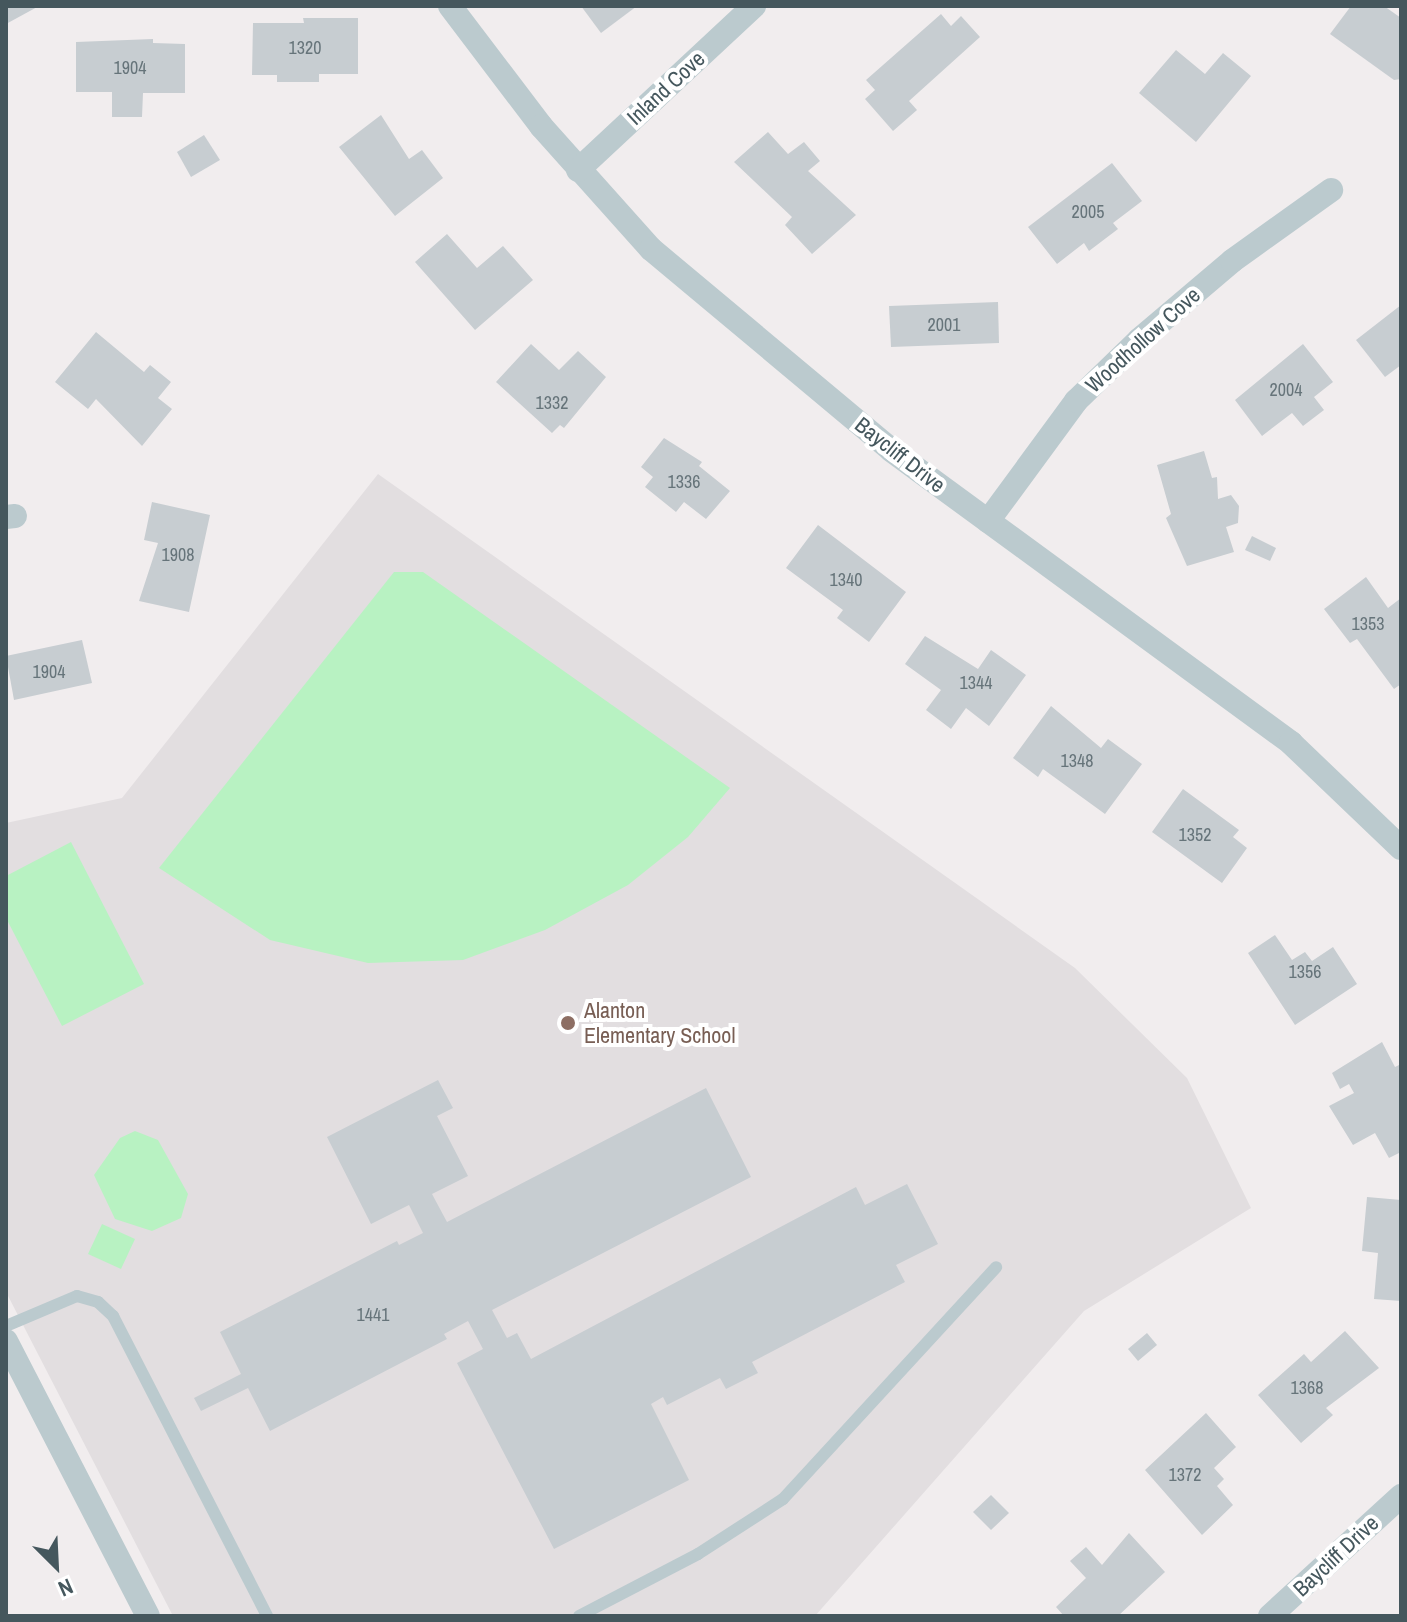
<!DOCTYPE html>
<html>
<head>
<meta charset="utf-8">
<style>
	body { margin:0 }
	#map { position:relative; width:1407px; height:1622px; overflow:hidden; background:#f1edee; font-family:"Archivo Narrow",sans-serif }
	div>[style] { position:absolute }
	.education>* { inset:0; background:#e2dee0 }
	.green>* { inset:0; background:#b8f2c2 }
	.building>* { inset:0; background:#c7cdd1 }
	.lane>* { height:12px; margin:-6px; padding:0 6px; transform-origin:6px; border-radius:6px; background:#bbcace }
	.street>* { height:24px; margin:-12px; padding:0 12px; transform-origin:12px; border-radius:12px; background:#bbcace }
	.dots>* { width:22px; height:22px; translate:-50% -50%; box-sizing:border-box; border:4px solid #fff; border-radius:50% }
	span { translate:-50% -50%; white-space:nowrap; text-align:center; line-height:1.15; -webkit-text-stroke:8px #fff; paint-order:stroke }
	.number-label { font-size:18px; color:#66747a }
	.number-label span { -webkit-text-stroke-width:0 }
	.street-label { font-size:22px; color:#45575d }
	.education-label { font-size:22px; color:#785e54 }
	.left { translate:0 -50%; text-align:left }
	.frame { position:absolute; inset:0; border:8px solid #45575d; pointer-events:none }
	.north { position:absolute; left:16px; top:1526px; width:80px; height:80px; -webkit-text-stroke:6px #fff; paint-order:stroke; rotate:156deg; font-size:22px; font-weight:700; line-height:32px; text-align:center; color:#45575d }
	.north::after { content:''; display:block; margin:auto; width:28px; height:36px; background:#45575d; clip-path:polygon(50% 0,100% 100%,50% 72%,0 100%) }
</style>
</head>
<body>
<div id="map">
	<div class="education">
		<i style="clip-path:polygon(378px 474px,1075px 968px,1187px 1078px,1251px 1208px,1084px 1311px,815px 1616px,173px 1616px,6px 1292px,6px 823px,122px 798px)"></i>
	</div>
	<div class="green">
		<i style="clip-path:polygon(394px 572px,423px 572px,730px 788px,688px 837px,628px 885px,545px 930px,463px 960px,368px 963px,270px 940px,159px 868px)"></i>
		<i style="clip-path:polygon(71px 842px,144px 984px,62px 1026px,6px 918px,6px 876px)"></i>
		<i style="clip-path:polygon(135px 1131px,158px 1140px,188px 1194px,181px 1218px,152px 1231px,115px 1219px,94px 1175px,120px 1138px)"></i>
		<i style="clip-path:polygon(102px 1224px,135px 1239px,121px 1269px,88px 1254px)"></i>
	</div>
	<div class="building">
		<i style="clip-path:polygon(6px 6px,39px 6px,6px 24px)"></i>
		<i style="clip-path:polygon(581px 6px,637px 6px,601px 33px)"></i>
		<i style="clip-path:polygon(1351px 6px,1384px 6px,1401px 18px,1401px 79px,1394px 80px,1330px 34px)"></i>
		<i style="clip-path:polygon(941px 14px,951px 26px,961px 16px,980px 37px,909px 101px,917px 110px,893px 131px,865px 99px,875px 90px,866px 80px)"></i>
		<i style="clip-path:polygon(303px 18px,358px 18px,358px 74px,319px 74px,319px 82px,277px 82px,277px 75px,252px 75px,253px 23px,304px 23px)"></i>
		<i style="clip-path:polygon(153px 39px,153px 43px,185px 44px,185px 93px,143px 93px,142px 117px,112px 117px,112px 92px,76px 92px,76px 42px)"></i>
		<i style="clip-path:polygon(1176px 50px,1205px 74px,1223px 53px,1251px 76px,1196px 142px,1139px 93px)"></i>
		<i style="clip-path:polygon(381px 115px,409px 159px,422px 150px,443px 178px,395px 216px,339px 147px)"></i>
		<i style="clip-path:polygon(768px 132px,788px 154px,804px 142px,820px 161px,808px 171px,856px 215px,812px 254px,785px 225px,792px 217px,734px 162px)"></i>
		<i style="clip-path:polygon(204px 135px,220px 160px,191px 177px,177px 152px)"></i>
		<i style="clip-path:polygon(1112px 163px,1142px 201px,1113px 223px,1118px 229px,1089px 251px,1084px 243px,1057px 264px,1028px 227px)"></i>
		<i style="clip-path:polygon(447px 234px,477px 268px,503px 246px,533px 280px,475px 330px,415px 262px)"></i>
		<i style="clip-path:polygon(998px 302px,999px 343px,891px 347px,889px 306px)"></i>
		<i style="clip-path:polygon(1401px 305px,1401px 365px,1385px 377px,1356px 340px)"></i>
		<i style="clip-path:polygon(96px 332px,144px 372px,150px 365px,171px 382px,158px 398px,172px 409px,142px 446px,96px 399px,88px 409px,55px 382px)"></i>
		<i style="clip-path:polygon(531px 344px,559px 370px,578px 351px,606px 377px,564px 428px,560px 425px,552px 433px,496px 382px)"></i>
		<i style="clip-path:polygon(1303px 344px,1333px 382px,1314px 397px,1324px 410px,1303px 426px,1292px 413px,1262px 436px,1235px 400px)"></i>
		<i style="clip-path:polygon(664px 438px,702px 462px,699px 466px,730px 491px,706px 519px,684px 502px,676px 512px,645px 487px,653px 477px,641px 467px)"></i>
		<i style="clip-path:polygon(1204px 451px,1212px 478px,1217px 477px,1218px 499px,1231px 495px,1239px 506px,1238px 523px,1226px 527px,1234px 552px,1187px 566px,1166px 518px,1171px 514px,1157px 465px)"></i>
		<i style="clip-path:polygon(152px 502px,210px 515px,189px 612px,139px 601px,158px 543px,144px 540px)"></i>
		<i style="clip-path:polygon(818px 525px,906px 592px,869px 642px,837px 618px,843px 610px,786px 568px)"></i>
		<i style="clip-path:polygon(1252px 536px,1276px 548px,1270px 561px,1245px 550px)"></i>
		<i style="clip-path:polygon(1366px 577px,1388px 608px,1401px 598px,1401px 684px,1394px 689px,1357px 639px,1350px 643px,1324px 609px)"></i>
		<i style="clip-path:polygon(925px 636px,978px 669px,991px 650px,1026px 675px,989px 726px,966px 708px,951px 729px,926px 710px,941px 690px,905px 664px)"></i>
		<i style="clip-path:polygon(82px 640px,92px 683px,14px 700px,6px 656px)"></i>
		<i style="clip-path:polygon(1051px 706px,1101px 748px,1108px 739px,1142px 764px,1105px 814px,1043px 769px,1038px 777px,1013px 758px)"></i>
		<i style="clip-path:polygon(1183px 789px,1239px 830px,1233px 837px,1247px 848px,1222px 883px,1152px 832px)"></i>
		<i style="clip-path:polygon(1275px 935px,1292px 960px,1305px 952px,1312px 961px,1333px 947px,1357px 984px,1295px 1025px,1248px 953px)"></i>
		<i style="clip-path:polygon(1382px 1042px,1395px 1067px,1401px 1064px,1401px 1152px,1389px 1158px,1375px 1133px,1353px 1145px,1329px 1106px,1354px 1093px,1349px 1084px,1340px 1089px,1332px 1073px)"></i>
		<i style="clip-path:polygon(438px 1080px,453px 1108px,437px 1116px,468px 1176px,432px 1194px,447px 1222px,706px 1088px,751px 1177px,492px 1310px,507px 1338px,517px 1333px,531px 1359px,856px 1187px,865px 1205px,907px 1184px,938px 1244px,896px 1265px,905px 1282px,752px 1362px,758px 1373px,726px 1389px,720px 1378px,667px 1405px,663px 1397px,651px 1404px,689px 1480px,554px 1549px,457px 1363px,483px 1349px,468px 1321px,444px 1334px,447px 1339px,270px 1431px,248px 1388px,201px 1411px,194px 1398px,241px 1374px,220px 1332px,397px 1241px,399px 1245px,423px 1233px,409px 1205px,371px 1224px,327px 1137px)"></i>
		<i style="clip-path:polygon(1367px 1197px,1401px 1200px,1401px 1301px,1374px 1299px,1378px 1253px,1362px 1251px)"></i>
		<i style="clip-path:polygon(1345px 1331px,1379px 1368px,1326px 1408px,1333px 1415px,1301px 1443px,1258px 1395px,1304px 1354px,1311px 1362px)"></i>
		<i style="clip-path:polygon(1147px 1333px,1157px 1345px,1138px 1361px,1128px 1349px)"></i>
		<i style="clip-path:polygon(1206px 1413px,1236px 1447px,1214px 1468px,1224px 1479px,1217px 1486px,1233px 1505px,1202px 1535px,1145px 1470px)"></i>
		<i style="clip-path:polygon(991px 1495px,1009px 1513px,991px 1530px,973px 1512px)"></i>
		<i style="clip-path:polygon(1129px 1533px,1165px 1572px,1118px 1616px,1064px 1616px,1056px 1607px,1086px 1578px,1070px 1561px,1086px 1547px,1102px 1565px)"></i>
	</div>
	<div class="lane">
		<i style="left:6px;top:1326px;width:77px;rotate:-22.9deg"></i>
		<i style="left:77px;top:1296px;width:22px;rotate:16deg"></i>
		<i style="left:98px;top:1302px;width:21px;rotate:43deg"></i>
		<i style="left:113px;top:1316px;width:337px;rotate:62.8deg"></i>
		<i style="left:579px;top:1616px;width:134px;rotate:-27.5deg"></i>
		<i style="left:698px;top:1554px;width:101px;rotate:-32.9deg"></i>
		<i style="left:783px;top:1499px;width:315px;rotate:-47.4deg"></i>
	</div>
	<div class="street">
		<i style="left:450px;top:6px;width:151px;rotate:52.8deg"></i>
		<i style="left:541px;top:126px;width:165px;rotate:48.2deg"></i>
		<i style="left:651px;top:249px;width:313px;rotate:39.9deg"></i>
		<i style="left:891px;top:450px;width:496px;rotate:36.2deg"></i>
		<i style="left:1291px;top:743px;width:152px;rotate:43.7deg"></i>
		<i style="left:578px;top:170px;width:241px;rotate:-43deg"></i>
		<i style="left:6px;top:517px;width:9px;rotate:-6deg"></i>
		<i style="left:988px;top:521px;width:149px;rotate:-53.7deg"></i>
		<i style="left:1076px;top:401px;width:88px;rotate:-44.1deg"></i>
		<i style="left:1139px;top:340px;width:122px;rotate:-40.3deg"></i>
		<i style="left:1232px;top:261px;width:122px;rotate:-35.6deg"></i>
		<i style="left:6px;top:1341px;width:309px;rotate:62.7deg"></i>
		<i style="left:1270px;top:1616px;width:178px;rotate:-42.5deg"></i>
	</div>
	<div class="dots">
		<i style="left:568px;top:1023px;background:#8d6e63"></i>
	</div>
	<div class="number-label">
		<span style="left:305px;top:48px">1320</span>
		<span style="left:130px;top:68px">1904</span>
		<span style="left:1088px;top:212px">2005</span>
		<span style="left:944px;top:325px">2001</span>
		<span style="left:1286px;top:390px">2004</span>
		<span style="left:552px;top:403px">1332</span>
		<span style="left:684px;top:482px">1336</span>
		<span style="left:178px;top:555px">1908</span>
		<span style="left:846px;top:580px">1340</span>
		<span style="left:1368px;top:624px">1353</span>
		<span style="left:49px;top:672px">1904</span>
		<span style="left:976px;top:683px">1344</span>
		<span style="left:1077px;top:761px">1348</span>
		<span style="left:1195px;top:835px">1352</span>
		<span style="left:1305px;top:972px">1356</span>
		<span style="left:373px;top:1315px">1441</span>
		<span style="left:1307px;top:1388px">1368</span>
		<span style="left:1185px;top:1475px">1372</span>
	</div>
	<div class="street-label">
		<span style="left:666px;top:88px;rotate:-43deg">Inland Cove</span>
		<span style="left:1143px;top:340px;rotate:-42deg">Woodhollow Cove</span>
		<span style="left:900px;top:455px;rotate:38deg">Baycliff Drive</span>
		<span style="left:1336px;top:1556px;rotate:-43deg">Baycliff Drive</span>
	</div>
	<div class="education-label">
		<span class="left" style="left:584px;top:1023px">Alanton<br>Elementary School</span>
	</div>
	<div class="frame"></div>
	<div class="north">N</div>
</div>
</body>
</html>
